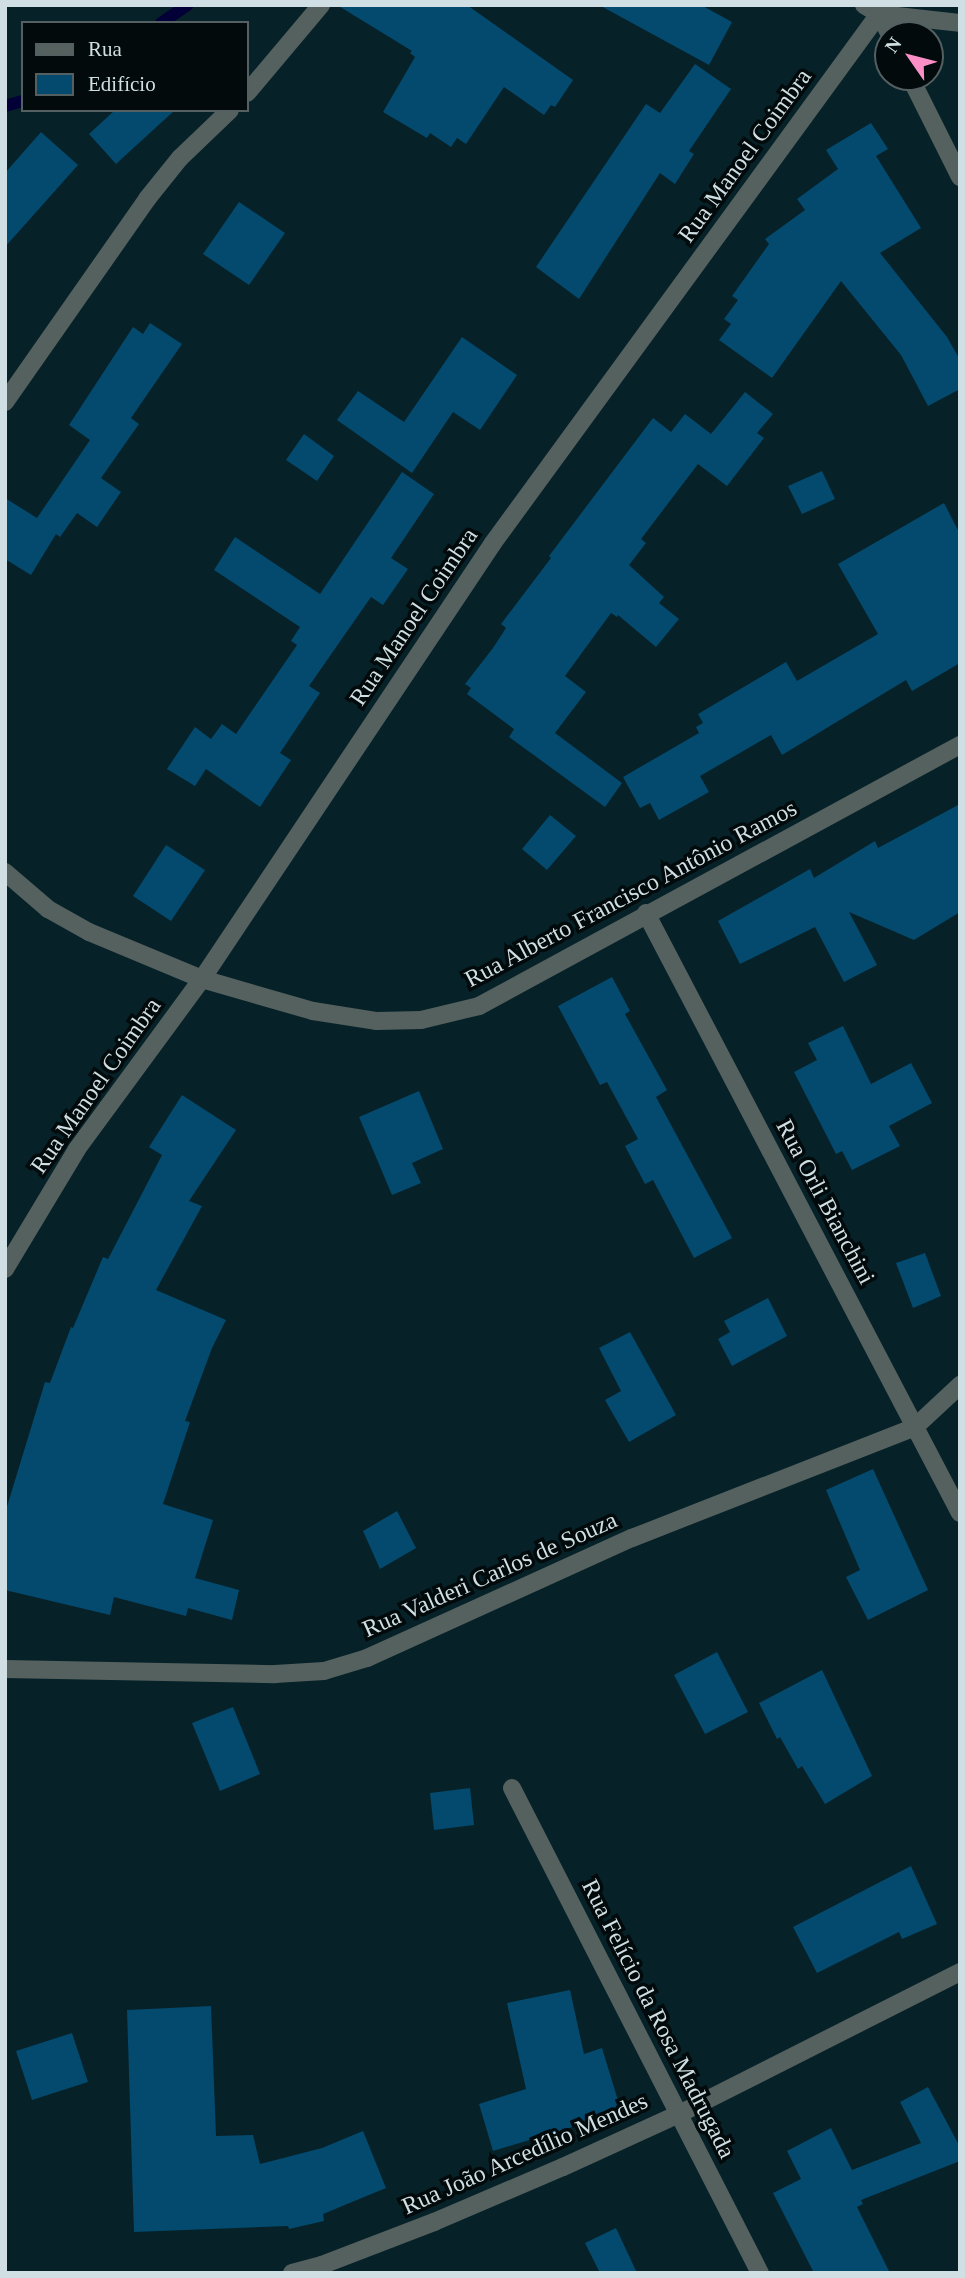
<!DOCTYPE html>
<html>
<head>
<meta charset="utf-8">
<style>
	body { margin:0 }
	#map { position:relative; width:965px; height:2278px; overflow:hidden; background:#062228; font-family:Georgia,serif }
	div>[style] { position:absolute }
	.stream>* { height:12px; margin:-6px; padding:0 6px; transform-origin:6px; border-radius:6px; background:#020037 }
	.building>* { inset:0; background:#04496e }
	.minor>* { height:18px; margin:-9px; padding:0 9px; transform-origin:9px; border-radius:9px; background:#55615f }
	span { translate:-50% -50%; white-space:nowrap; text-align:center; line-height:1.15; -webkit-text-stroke:7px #020a0c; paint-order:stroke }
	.street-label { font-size:24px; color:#d0dfe3 }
	.frame { position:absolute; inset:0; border:7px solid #d0dfe3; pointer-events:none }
	.legend { position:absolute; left:21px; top:21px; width:228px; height:91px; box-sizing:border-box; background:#020a0c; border:2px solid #545f62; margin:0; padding:9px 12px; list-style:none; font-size:21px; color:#d0dfe3 }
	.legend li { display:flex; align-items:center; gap:14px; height:35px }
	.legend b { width:35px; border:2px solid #545f62 }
	.north { position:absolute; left:874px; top:21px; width:70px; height:70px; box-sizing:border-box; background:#020a0c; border:2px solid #545f62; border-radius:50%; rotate:305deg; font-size:19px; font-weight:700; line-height:28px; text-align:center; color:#d0dfe3 }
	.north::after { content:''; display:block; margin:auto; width:24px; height:32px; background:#fb8fc5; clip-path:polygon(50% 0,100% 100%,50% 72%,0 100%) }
</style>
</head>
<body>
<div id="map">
	<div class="stream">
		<i style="left:161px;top:23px;width:32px;rotate:-34deg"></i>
		<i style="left:5px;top:106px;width:19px;rotate:-16deg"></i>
	</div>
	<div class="building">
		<i style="clip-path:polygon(337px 5px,467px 5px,573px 80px,555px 107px,551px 105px,544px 115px,504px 87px,466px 144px,457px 138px,451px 147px,430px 133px,427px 138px,383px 112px,415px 57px,410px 53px,412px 51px)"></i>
		<i style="clip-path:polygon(599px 5px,701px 5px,732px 22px,709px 65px)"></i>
		<i style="clip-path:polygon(695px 64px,731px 89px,689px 151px,694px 154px,675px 184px,660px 173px,579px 299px,536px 267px,646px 104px,660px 113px)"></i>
		<i style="clip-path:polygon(115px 110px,175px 110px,116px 164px,89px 134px)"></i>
		<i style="clip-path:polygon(871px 123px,888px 149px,876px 156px,921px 228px,880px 253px,947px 337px,960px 360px,960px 389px,928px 406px,901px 355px,841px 281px,772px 378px,719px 340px,731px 324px,724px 319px,738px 300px,732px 296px,769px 244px,765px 239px,805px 210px,797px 199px,838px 169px,826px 150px)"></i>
		<i style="clip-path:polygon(41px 132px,78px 165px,5px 247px,5px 173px)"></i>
		<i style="clip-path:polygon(239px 202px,285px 233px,249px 285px,203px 254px)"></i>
		<i style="clip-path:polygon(150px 323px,182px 344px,131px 418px,139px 424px,101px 478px,121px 492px,97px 527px,77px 513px,60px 537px,56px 534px,31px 575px,5px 559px,5px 498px,37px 518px,90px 440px,69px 425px,133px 327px,143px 334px)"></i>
		<i style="clip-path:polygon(462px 337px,517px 375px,480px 430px,453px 412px,412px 473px,337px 420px,358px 391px,404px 422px)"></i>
		<i style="clip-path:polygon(745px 392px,773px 414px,757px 433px,764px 438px,727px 486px,698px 464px,641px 539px,646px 543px,629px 565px,664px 597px,659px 603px,679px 619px,656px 647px,618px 615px,617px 617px,611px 613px,565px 676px,586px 692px,555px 733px,622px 783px,605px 807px,509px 737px,514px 729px,467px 694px,471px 688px,465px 684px,493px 648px,506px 628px,501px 624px,551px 558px,549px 556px,653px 418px,671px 432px,685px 414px,711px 434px)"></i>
		<i style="clip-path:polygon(304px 434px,334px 456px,317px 481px,286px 460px)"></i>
		<i style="clip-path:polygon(822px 471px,835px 499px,802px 514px,788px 486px)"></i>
		<i style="clip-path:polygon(402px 472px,434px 494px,391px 558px,408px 569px,383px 605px,371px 597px,309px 686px,320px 693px,280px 753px,291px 760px,260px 807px,206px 769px,195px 786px,167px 769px,195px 727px,211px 739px,222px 724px,236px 734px,297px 645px,291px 641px,300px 627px,214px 570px,235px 537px,320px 594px)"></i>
		<i style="clip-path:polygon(944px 503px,960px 534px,960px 663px,912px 691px,906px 680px,782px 755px,771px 735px,700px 776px,709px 792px,659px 820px,650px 803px,640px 808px,623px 777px,699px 733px,696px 727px,703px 723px,698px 714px,786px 662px,797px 681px,878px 634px,838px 564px)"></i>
		<i style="clip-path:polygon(960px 804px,960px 912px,914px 940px,849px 912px,877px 965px,844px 982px,815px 927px,740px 964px,718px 921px,810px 869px,814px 878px,875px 841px,878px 848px)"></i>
		<i style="clip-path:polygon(550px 815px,576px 836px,547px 870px,522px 849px)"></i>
		<i style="clip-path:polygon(166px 845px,205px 870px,171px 921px,133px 896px)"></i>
		<i style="clip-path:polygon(612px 977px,630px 1011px,625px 1014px,667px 1090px,656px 1097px,732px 1238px,694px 1258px,653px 1180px,645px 1184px,625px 1146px,638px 1139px,607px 1082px,600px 1085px,558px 1006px)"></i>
		<i style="clip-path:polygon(843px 1026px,871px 1084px,911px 1063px,932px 1103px,889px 1126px,900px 1146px,852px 1170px,842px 1151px,836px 1154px,794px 1072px,817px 1060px,808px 1043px)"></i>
		<i style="clip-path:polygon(419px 1091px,443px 1149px,412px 1163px,421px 1183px,392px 1195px,359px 1117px)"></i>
		<i style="clip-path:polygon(182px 1095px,236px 1130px,189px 1201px,202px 1206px,156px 1290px,226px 1320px,212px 1348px,185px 1421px,190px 1422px,163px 1504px,213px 1520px,195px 1578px,239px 1590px,232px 1620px,188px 1608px,186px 1616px,114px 1597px,110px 1615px,5px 1590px,5px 1513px,45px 1382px,50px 1383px,71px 1327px,73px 1328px,103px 1257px,108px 1259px,162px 1155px,149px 1147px)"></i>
		<i style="clip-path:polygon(925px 1253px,941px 1296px,913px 1308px,896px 1263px)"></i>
		<i style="clip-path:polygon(768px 1298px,787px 1336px,732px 1366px,718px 1339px,730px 1332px,724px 1321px)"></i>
		<i style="clip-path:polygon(630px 1332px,676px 1415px,629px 1442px,605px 1400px,621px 1391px,599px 1348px)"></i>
		<i style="clip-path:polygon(873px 1469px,928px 1590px,868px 1620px,846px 1577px,860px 1570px,826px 1490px)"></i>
		<i style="clip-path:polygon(397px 1511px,416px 1548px,380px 1569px,363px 1531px)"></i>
		<i style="clip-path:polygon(717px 1652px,748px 1712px,705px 1734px,674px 1675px)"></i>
		<i style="clip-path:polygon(822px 1670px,872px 1776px,825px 1804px,802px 1766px,798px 1769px,780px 1737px,777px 1739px,759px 1703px)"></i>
		<i style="clip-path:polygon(233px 1707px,260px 1774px,220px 1791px,192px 1723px)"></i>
		<i style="clip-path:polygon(470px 1788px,474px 1825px,434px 1830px,430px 1793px)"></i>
		<i style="clip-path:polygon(911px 1866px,937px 1924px,902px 1939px,899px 1932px,817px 1973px,793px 1927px)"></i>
		<i style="clip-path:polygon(570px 1990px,584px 2054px,602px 2048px,623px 2117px,581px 2130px,579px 2125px,493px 2151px,479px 2104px,526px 2089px,507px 2003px)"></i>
		<i style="clip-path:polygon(211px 2006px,216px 2136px,253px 2135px,260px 2164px,322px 2148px,363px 2131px,386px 2188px,323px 2214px,324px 2221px,289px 2229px,288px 2226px,134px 2232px,127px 2010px)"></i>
		<i style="clip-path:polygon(72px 2033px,88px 2082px,32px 2100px,16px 2051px)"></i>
		<i style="clip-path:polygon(928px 2087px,960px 2147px,960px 2161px,861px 2200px,863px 2204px,857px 2207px,890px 2273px,814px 2273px,773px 2193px,801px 2179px,787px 2151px,831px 2128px,852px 2170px,921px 2143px,900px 2102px)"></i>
		<i style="clip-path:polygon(616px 2228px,637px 2273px,600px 2273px,585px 2243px)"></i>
	</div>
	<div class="minor">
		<i style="left:864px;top:5px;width:17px;rotate:31deg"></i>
		<i style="left:879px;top:14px;width:24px;rotate:62deg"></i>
		<i style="left:879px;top:14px;width:81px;rotate:6.3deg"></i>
		<i style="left:910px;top:77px;width:112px;rotate:63.4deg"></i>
		<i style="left:247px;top:93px;width:115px;rotate:-49.9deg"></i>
		<i style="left:5px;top:402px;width:248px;rotate:-55deg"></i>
		<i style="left:147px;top:199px;width:53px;rotate:-51.2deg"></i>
		<i style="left:180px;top:158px;width:69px;rotate:-43.8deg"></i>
		<i style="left:5px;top:872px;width:57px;rotate:40.7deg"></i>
		<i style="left:48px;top:909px;width:47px;rotate:29.3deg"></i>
		<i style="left:89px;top:932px;width:122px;rotate:22.6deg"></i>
		<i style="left:202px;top:979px;width:116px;rotate:16.1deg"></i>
		<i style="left:313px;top:1011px;width:65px;rotate:8.9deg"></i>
		<i style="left:377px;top:1021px;width:44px;rotate:-1.3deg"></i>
		<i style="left:421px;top:1020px;width:60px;rotate:-13.6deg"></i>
		<i style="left:479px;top:1006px;width:547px;rotate:-28.49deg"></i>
		<i style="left:646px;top:913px;width:677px;rotate:62.38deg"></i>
		<i style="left:5px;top:1269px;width:140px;rotate:-59deg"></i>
		<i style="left:77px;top:1149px;width:211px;rotate:-53.7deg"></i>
		<i style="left:202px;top:979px;width:524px;rotate:-56.28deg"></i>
		<i style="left:493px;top:543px;width:655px;rotate:-53.88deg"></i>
		<i style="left:879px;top:14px;width:9px;rotate:-77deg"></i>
		<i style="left:5px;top:1669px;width:270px;rotate:1.1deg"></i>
		<i style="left:275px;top:1674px;width:49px;rotate:-3.5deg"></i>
		<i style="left:324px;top:1671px;width:45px;rotate:-16.8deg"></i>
		<i style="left:367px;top:1658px;width:291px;rotate:-24.4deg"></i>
		<i style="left:632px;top:1538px;width:304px;rotate:-21.4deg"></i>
		<i style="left:915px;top:1427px;width:62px;rotate:-43deg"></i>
		<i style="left:512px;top:1788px;width:545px;rotate:62.92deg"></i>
		<i style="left:292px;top:2273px;width:31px;rotate:-15deg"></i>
		<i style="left:322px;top:2265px;width:120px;rotate:-21deg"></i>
		<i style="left:434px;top:2222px;width:140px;rotate:-23.1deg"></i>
		<i style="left:563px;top:2167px;width:128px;rotate:-24.6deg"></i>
		<i style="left:679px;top:2114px;width:315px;rotate:-26.8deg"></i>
	</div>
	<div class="street-label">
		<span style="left:745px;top:156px;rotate:-54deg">Rua Manoel Coimbra</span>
		<span style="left:414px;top:617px;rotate:-56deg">Rua Manoel Coimbra</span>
		<span style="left:631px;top:894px;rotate:-28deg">Rua Alberto Francisco Antônio Ramos</span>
		<span style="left:96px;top:1086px;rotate:-55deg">Rua Manoel Coimbra</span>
		<span style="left:825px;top:1202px;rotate:62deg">Rua Orli Bianchini</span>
		<span style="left:490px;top:1575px;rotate:-24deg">Rua Valderi Carlos de Souza</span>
		<span style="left:658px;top:2019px;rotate:63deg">Rua Felício da Rosa Madrugada</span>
		<span style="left:525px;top:2154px;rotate:-24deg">Rua João Arcedílio Mendes</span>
	</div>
	<div class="frame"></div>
	<ul class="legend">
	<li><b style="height:9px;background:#55615f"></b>Rua</li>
	<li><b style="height:19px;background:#04496e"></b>Edifício</li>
	</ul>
	<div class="north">N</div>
</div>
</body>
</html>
